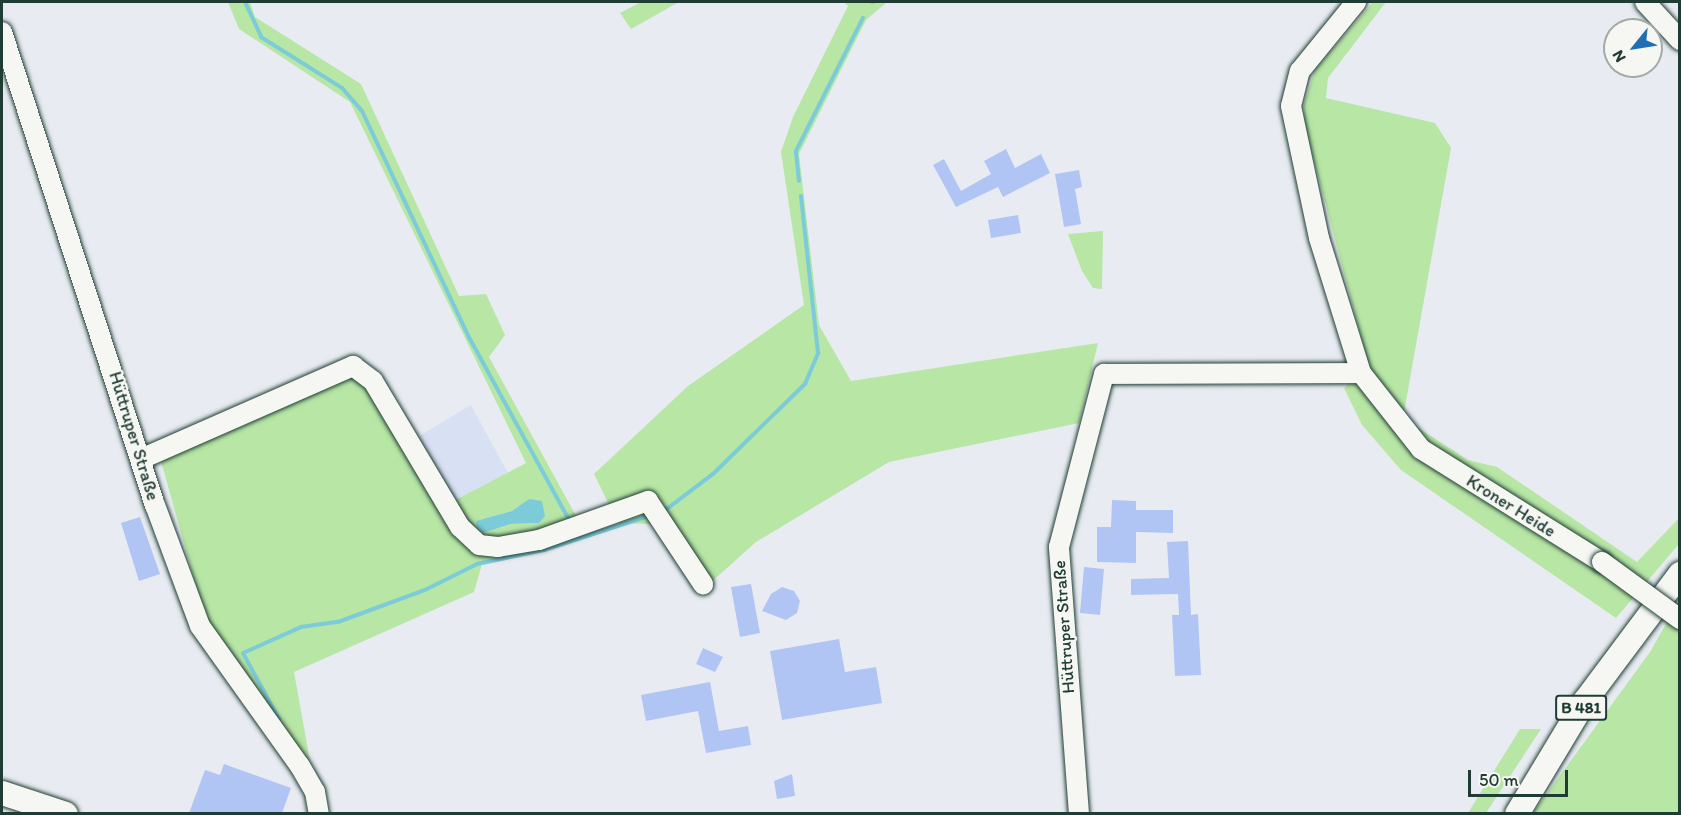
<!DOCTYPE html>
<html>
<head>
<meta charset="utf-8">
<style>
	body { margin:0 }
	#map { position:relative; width:1681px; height:815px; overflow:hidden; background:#e8ecf2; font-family:Itim,sans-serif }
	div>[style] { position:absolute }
	.built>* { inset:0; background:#d8e0f3 }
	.green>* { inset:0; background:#b7e6a5 }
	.water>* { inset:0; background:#7ccbd9 }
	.stream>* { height:4px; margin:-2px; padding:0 2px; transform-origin:2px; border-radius:2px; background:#7ccbd9 }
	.building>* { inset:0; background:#b1c5f4 }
	.roads { filter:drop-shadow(0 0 2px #1f3d34) drop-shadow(0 0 2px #1f3d34) }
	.minor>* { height:20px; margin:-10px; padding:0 10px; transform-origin:10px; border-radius:10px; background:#f6f6f2 }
	.major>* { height:24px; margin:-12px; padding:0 12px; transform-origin:12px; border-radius:12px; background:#f6f6f2 }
	.bridges { filter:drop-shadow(0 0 2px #1f3d34) drop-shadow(0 0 2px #1f3d34) }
	.minor-bridge>* { height:20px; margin:-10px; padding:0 10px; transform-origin:10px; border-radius:10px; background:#f6f6f2 }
	span { translate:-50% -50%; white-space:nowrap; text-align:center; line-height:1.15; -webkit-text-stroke:5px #f6f6f2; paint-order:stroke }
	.shield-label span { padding:2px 4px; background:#f6f6f2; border:2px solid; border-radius:4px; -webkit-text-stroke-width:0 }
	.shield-label { font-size:16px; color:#1f3d34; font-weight:700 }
	.street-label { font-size:18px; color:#1f3d34 }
	.frame { position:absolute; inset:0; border:3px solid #1f3d34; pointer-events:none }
	.north { position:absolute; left:1603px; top:18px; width:60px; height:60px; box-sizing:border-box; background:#f6f6f2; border:2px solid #a0aca6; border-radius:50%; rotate:240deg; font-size:16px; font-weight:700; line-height:24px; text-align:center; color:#1f3d34 }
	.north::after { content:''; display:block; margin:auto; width:21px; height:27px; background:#1f6fb2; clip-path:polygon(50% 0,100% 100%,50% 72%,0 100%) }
	.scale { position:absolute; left:1468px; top:770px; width:100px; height:27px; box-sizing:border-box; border:3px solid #1f3d34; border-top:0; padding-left:8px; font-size:18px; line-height:21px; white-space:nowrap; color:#1f3d34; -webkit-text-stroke:4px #f6f6f2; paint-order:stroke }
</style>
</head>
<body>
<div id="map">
	<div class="built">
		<i style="clip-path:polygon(471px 405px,508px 473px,452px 502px,414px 439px)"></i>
	</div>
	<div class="green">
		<i style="clip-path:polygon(evenodd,228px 2px,250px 2px,255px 17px,361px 84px,459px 296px,486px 294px,505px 335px,489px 357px,581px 525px,482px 564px,474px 592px,294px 672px,310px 761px,253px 691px,206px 622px,159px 454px,354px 361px,442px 507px,526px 463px,350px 102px,239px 29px,228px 2px,529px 499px,539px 523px,511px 524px,483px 533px,477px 527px,477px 521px,512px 511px,529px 499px)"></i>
		<i style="clip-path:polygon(641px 2px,679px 2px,631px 29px,620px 13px)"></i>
		<i style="clip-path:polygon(844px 2px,887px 2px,866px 20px,799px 154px,819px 325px,851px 381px,1098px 343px,1079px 423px,889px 462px,756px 542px,708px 585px,654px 524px,618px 523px,594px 474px,688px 386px,804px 305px,781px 152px,793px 117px,848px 6px)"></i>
		<i style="clip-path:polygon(1373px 2px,1386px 2px,1328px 78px,1326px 98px,1435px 123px,1451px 148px,1403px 418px,1468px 460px,1497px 467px,1637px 562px,1679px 518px,1679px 544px,1616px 618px,1401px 470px,1362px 425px,1344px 388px,1369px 367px,1304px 123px,1304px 104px,1315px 70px)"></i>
		<i style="clip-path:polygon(1103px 231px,1102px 289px,1093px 288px,1082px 271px,1068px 234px)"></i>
		<i style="clip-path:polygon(1679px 601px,1679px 813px,1532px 814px,1650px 652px)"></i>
		<i style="clip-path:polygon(1520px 729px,1541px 729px,1486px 813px,1468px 813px)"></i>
	</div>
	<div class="water">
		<i style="clip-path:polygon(529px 499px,542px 501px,545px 516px,539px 523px,511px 524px,483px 533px,477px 527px,476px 521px,512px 511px)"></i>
	</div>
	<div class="stream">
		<i style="left:245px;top:2px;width:38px;rotate:65deg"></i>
		<i style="left:261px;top:37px;width:96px;rotate:32.2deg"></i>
		<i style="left:342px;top:88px;width:30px;rotate:49deg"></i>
		<i style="left:362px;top:111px;width:252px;rotate:64.7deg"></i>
		<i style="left:470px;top:339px;width:209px;rotate:61.3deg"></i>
		<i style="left:872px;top:2px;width:1px"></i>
		<i style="left:799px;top:181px;width:30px;rotate:-96deg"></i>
		<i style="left:796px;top:151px;width:149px;rotate:-63.3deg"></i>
		<i style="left:664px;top:511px;width:61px;rotate:-37.1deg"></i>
		<i style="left:713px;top:474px;width:129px;rotate:-44.4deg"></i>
		<i style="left:805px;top:384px;width:34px;rotate:-67deg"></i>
		<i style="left:818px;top:353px;width:158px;rotate:-96.2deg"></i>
		<i style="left:279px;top:719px;width:75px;rotate:-118.6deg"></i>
		<i style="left:243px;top:653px;width:64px;rotate:-24.1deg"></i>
		<i style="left:301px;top:627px;width:37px;rotate:-8deg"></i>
		<i style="left:338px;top:622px;width:95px;rotate:-20.3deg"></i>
		<i style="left:427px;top:589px;width:56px;rotate:-26.6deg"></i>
		<i style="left:477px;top:564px;width:68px;rotate:-11.8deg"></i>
		<i style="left:544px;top:550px;width:114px;rotate:-18deg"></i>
	</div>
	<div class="building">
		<i style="clip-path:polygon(1006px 149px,1015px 168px,1041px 154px,1050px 173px,1003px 197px,998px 187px,956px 207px,933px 165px,944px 159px,961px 191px,991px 174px,984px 161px)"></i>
		<i style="clip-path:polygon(1079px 170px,1082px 187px,1075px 189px,1081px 224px,1064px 227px,1055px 174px)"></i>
		<i style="clip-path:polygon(1018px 215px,1021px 233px,991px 238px,988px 220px)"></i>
		<i style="clip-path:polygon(1112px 500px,1136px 501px,1136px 510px,1173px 510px,1173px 533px,1136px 532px,1136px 563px,1097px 562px,1097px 527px,1111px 527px)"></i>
		<i style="clip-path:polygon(140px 517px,160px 574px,139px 581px,121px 523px)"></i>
		<i style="clip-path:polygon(1188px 541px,1191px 615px,1198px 614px,1201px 675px,1175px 676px,1172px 615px,1179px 615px,1178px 594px,1131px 595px,1131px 579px,1169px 578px,1167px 542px)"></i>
		<i style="clip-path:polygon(1084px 567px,1104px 569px,1100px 615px,1080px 613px)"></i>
		<i style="clip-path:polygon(751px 584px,760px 633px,740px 637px,731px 587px)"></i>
		<i style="clip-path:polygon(782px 587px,794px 591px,800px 601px,797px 613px,786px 620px,762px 611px,771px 594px)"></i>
		<i style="clip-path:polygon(839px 639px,845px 672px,876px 667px,882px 703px,782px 720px,770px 651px)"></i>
		<i style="clip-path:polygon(703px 648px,723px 657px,715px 672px,696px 664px)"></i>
		<i style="clip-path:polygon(710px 682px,719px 731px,748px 726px,751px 745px,706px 753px,698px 711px,646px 721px,641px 695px)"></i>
		<i style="clip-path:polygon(224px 764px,291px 788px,282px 813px,189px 813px,205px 770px,220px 775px)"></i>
		<i style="clip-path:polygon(792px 774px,795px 796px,777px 799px,774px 781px)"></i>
	</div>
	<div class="roads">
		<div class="minor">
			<i style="left:1645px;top:2px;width:52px;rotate:47.4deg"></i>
			<i style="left:2px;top:32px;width:497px;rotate:72.1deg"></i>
			<i style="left:155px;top:505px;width:129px;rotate:69.6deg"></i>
			<i style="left:200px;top:626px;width:172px;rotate:54.5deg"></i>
			<i style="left:300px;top:766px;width:30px;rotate:60deg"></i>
			<i style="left:315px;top:792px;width:22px;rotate:80deg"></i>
			<i style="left:1361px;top:373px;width:97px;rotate:51.7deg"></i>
			<i style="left:1421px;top:449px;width:213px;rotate:32deg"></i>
			<i style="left:141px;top:459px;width:232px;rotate:-23.7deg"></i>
			<i style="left:353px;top:366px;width:25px;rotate:37deg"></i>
			<i style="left:373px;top:381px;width:170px;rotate:59.2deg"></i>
			<i style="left:460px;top:527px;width:26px;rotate:43deg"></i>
			<i style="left:479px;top:545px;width:19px;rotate:6deg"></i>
			<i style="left:498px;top:547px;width:42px;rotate:-9.7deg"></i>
			<i style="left:539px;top:540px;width:116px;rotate:-19.7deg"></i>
			<i style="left:648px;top:501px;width:100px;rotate:56.5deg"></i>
			<i style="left:1079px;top:814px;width:268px;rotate:-94.3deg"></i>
			<i style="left:1059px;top:547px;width:179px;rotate:-75.4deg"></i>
			<i style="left:1104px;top:374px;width:257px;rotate:-0.2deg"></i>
			<i style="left:1361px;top:373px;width:141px;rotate:-107.3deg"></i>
			<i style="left:1319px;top:238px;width:135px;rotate:-102deg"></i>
			<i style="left:1291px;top:106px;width:36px;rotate:-76deg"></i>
			<i style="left:1300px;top:71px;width:89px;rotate:-50.9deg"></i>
		</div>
		<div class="major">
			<i style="left:2px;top:793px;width:67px;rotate:18.2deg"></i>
			<i style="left:1517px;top:814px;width:132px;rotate:-59deg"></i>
			<i style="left:1585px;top:701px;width:159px;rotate:-53.2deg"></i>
		</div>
	</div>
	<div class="bridges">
		<div class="minor-bridge">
			<i style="left:1602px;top:562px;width:97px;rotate:36.2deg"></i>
		</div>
	</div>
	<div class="shield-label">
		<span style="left:1581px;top:708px">B 481</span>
	</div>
	<div class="street-label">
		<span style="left:134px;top:436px;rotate:73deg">Hüttruper Straße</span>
		<span style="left:1511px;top:506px;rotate:32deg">Kroner Heide</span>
		<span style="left:1064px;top:627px;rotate:-94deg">Hüttruper Straße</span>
	</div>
	<div class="frame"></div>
	<div class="north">N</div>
	<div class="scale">50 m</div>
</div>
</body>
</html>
